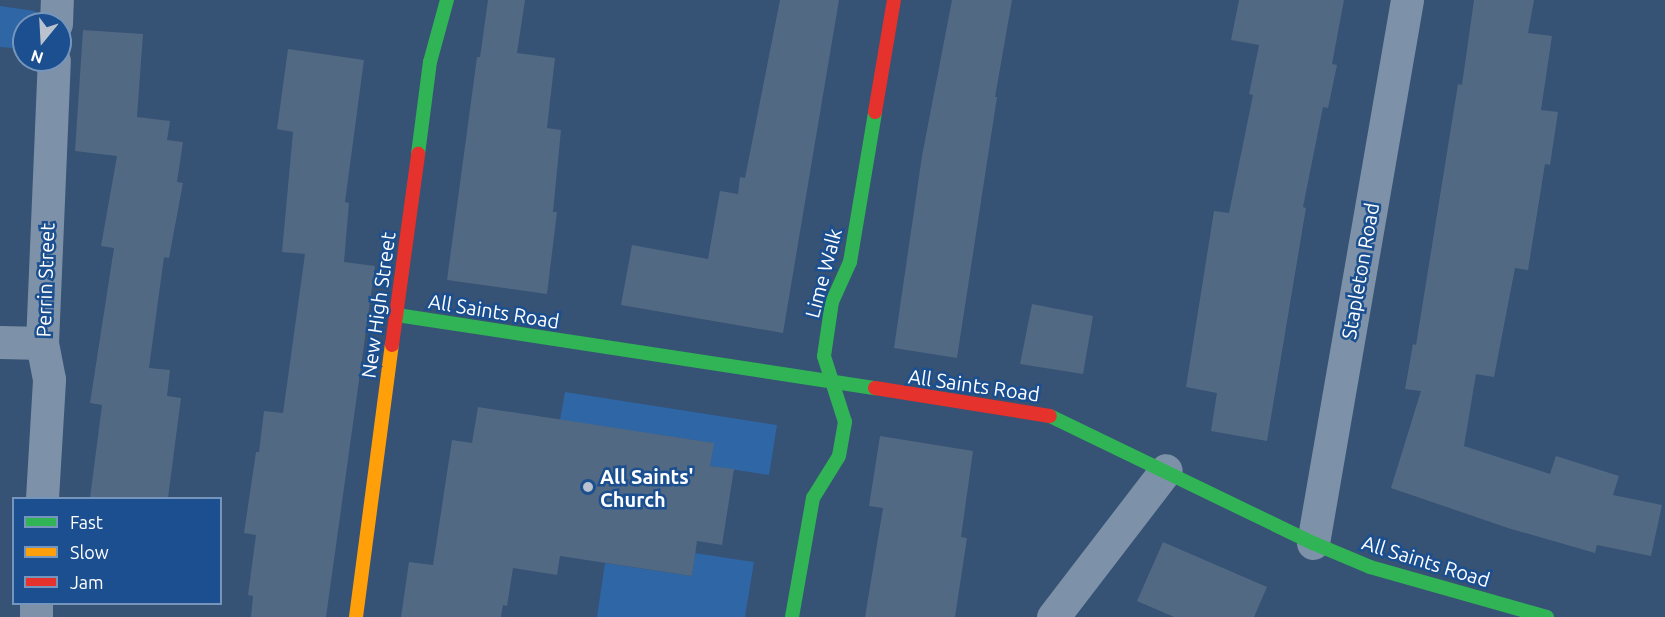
<!DOCTYPE html>
<html>
<head>
<meta charset="utf-8">
<style>
	body { margin:0 }
	#map { position:relative; width:1665px; height:617px; overflow:hidden; background:#365274; font-family:Ubuntu,sans-serif }
	div>[style] { position:absolute }
	.green>* { inset:0; background:#2f66a5 }
	.building>* { inset:0; background:#526984 }
	.street>* { height:33px; margin:-16.5px; padding:0 16.5px; transform-origin:16.5px; border-radius:16.5px; background:#7d92a8 }
	.fast>* { height:14px; margin:-7px; padding:0 7px; transform-origin:7px; border-radius:7px; background:#30b455 }
	.slow>* { height:14px; margin:-7px; padding:0 7px; transform-origin:7px; border-radius:7px; background:#ff9f0a }
	.jam>* { height:14px; margin:-7px; padding:0 7px; transform-origin:7px; border-radius:7px; background:#e5322d }
	.dots>* { width:16px; height:16px; translate:-50% -50%; box-sizing:border-box; border:3px solid #1b4f8f; border-radius:50% }
	span { translate:-50% -50%; white-space:nowrap; text-align:center; line-height:1.15; -webkit-text-stroke:5px #1b4f8f; paint-order:stroke }
	.street-label { font-size:20px; color:#fff }
	.poi-label { font-size:20px; color:#fff; font-weight:700 }
	.left { translate:0 -50%; text-align:left }
	.legend { position:absolute; left:12px; top:497px; width:210px; height:108px; box-sizing:border-box; background:#1b4f8f; border:2px solid #7695bc; margin:0; padding:8px 10px; list-style:none; font-size:18px; color:#fff }
	.legend li { display:flex; align-items:center; gap:12px; height:30px }
	.legend b { width:30px; border:2px solid #7695bc }
	.north { position:absolute; left:12px; top:12px; width:60px; height:60px; box-sizing:border-box; background:#1b4f8f; border:2px solid #7695bc; border-radius:50%; rotate:198deg; font-size:16px; font-weight:700; line-height:24px; text-align:center; color:#fff }
	.north::after { content:''; display:block; margin:auto; width:21px; height:27px; background:#b9c2ce; clip-path:polygon(50% 0,100% 100%,50% 72%,0 100%) }
</style>
</head>
<body>
<div id="map">
	<div class="green">
		<i style="clip-path:polygon(0 6px,35px 11px,35px 24px,24px 24px,24px 49px,0 47px)"></i>
		<i style="clip-path:polygon(565px 392px,777px 425px,769px 475px,710px 466px,713px 443px,560px 420px)"></i>
		<i style="clip-path:polygon(695px 553px,754px 562px,745px 617px,597px 617px,605px 563px,692px 576px)"></i>
	</div>
	<div class="building">
		<i style="clip-path:polygon(488px 0,525px 0,517px 53px,555px 58px,547px 128px,561px 130px,553px 212px,557px 212px,547px 294px,447px 280px,477px 57px,480px 57px)"></i>
		<i style="clip-path:polygon(780px 0,839px 0,783px 333px,621px 305px,632px 245px,708px 259px,720px 191px,738px 194px,740px 177px,745px 178px)"></i>
		<i style="clip-path:polygon(952px 0,1012px 0,995px 97px,997px 97px,957px 358px,894px 348px,922px 156px)"></i>
		<i style="clip-path:polygon(1239px 0,1344px 0,1332px 64px,1337px 65px,1328px 108px,1323px 107px,1303px 207px,1306px 208px,1267px 441px,1211px 431px,1217px 393px,1186px 387px,1214px 211px,1229px 213px,1253px 95px,1249px 94px,1259px 45px,1231px 40px)"></i>
		<i style="clip-path:polygon(1474px 0,1534px 0,1528px 33px,1552px 36px,1541px 110px,1558px 112px,1550px 165px,1545px 164px,1528px 270px,1515px 268px,1494px 377px,1476px 374px,1464px 446px,1550px 474px,1556px 456px,1619px 476px,1613px 495px,1662px 505px,1651px 556px,1597px 545px,1595px 553px,1508px 528px,1391px 488px,1421px 391px,1405px 389px,1413px 344px,1416px 345px,1458px 84px,1462px 85px)"></i>
		<i style="clip-path:polygon(83px 30px,143px 34px,137px 117px,170px 121px,167px 140px,183px 142px,177px 182px,183px 183px,169px 258px,164px 257px,149px 368px,170px 370px,167px 396px,181px 398px,168px 498px,90px 498px,102px 405px,90px 403px,114px 248px,101px 246px,117px 156px,75px 151px)"></i>
		<i style="clip-path:polygon(288px 49px,364px 60px,345px 202px,349px 203px,344px 262px,375px 266px,326px 617px,251px 617px,253px 596px,248px 595px,256px 535px,244px 533px,256px 452px,259px 452px,264px 411px,283px 413px,305px 254px,282px 252px,293px 132px,277px 129px)"></i>
		<i style="clip-path:polygon(1032px 304px,1093px 316px,1083px 374px,1020px 364px)"></i>
		<i style="clip-path:polygon(478px 407px,714px 443px,710px 466px,734px 469px,722px 545px,697px 541px,692px 576px,560px 556px,557px 575px,513px 568px,507px 606px,503px 605px,501px 617px,401px 617px,409px 562px,433px 565px,452px 440px,472px 443px)"></i>
		<i style="clip-path:polygon(880px 436px,973px 451px,961px 537px,967px 538px,955px 617px,865px 617px,883px 508px,869px 506px)"></i>
		<i style="clip-path:polygon(1163px 542px,1267px 587px,1254px 617px,1174px 617px,1137px 601px)"></i>
	</div>
	<div class="street">
		<i style="left:56px;top:24px;width:24px;rotate:-88deg"></i>
		<i style="left:0;top:342px;width:42px;rotate:1.4deg"></i>
		<i style="left:42px;top:498px;width:119px;rotate:-86.6deg"></i>
		<i style="left:49px;top:379px;width:37px;rotate:-101deg"></i>
		<i style="left:42px;top:343px;width:283px;rotate:-87.6deg"></i>
		<i style="left:1313px;top:543px;width:551px;rotate:-80.18deg"></i>
		<i style="left:36px;top:617px;width:13px;rotate:-90deg"></i>
		<i style="left:1053px;top:617px;width:185px;rotate:-52.5deg"></i>
	</div>
	<div class="fast">
		<i style="left:418px;top:154px;width:93px;rotate:-82.6deg"></i>
		<i style="left:430px;top:62px;width:64px;rotate:-74.7deg"></i>
		<i style="left:397px;top:315px;width:484px;rotate:8.7deg"></i>
		<i style="left:1050px;top:416px;width:292px;rotate:25.8deg"></i>
		<i style="left:1313px;top:543px;width:62px;rotate:22.8deg"></i>
		<i style="left:1370px;top:567px;width:184px;rotate:15.8deg"></i>
		<i style="left:792px;top:617px;width:121px;rotate:-80deg"></i>
		<i style="left:813px;top:498px;width:49px;rotate:-58.2deg"></i>
		<i style="left:839px;top:456px;width:35px;rotate:-80deg"></i>
		<i style="left:845px;top:422px;width:69px;rotate:-107.7deg"></i>
		<i style="left:824px;top:356px;width:55px;rotate:-81.6deg"></i>
		<i style="left:832px;top:302px;width:44px;rotate:-65.8deg"></i>
		<i style="left:850px;top:262px;width:152px;rotate:-80.5deg"></i>
	</div>
	<div class="slow">
		<i style="left:356px;top:617px;width:274px;rotate:-82.5deg"></i>
	</div>
	<div class="jam">
		<i style="left:875px;top:112px;width:114px;rotate:-80.4deg"></i>
		<i style="left:392px;top:345px;width:193px;rotate:-82.2deg"></i>
		<i style="left:875px;top:388px;width:177px;rotate:9.1deg"></i>
	</div>
	<div class="dots">
		<i style="left:588px;top:487px;background:#b9c2ce"></i>
	</div>
	<div class="street-label">
		<span style="left:1360px;top:271px;rotate:-80deg">Stapleton Road</span>
		<span style="left:823px;top:273px;rotate:-75deg">Lime Walk</span>
		<span style="left:45px;top:280px;rotate:-88deg">Perrin Street</span>
		<span style="left:378px;top:305px;rotate:-82deg">New High Street</span>
		<span style="left:494px;top:311px;rotate:9deg">All Saints Road</span>
		<span style="left:974px;top:385px;rotate:8deg">All Saints Road</span>
		<span style="left:1426px;top:561px;rotate:17deg">All Saints Road</span>
	</div>
	<div class="poi-label">
		<span class="left" style="left:600px;top:488px">All Saints'<br>Church</span>
	</div>
	<ul class="legend">
	<li><b style="height:8px;background:#30b455"></b>Fast</li>
	<li><b style="height:8px;background:#ff9f0a"></b>Slow</li>
	<li><b style="height:8px;background:#e5322d"></b>Jam</li>
	</ul>
	<div class="north">N</div>
</div>
</body>
</html>
